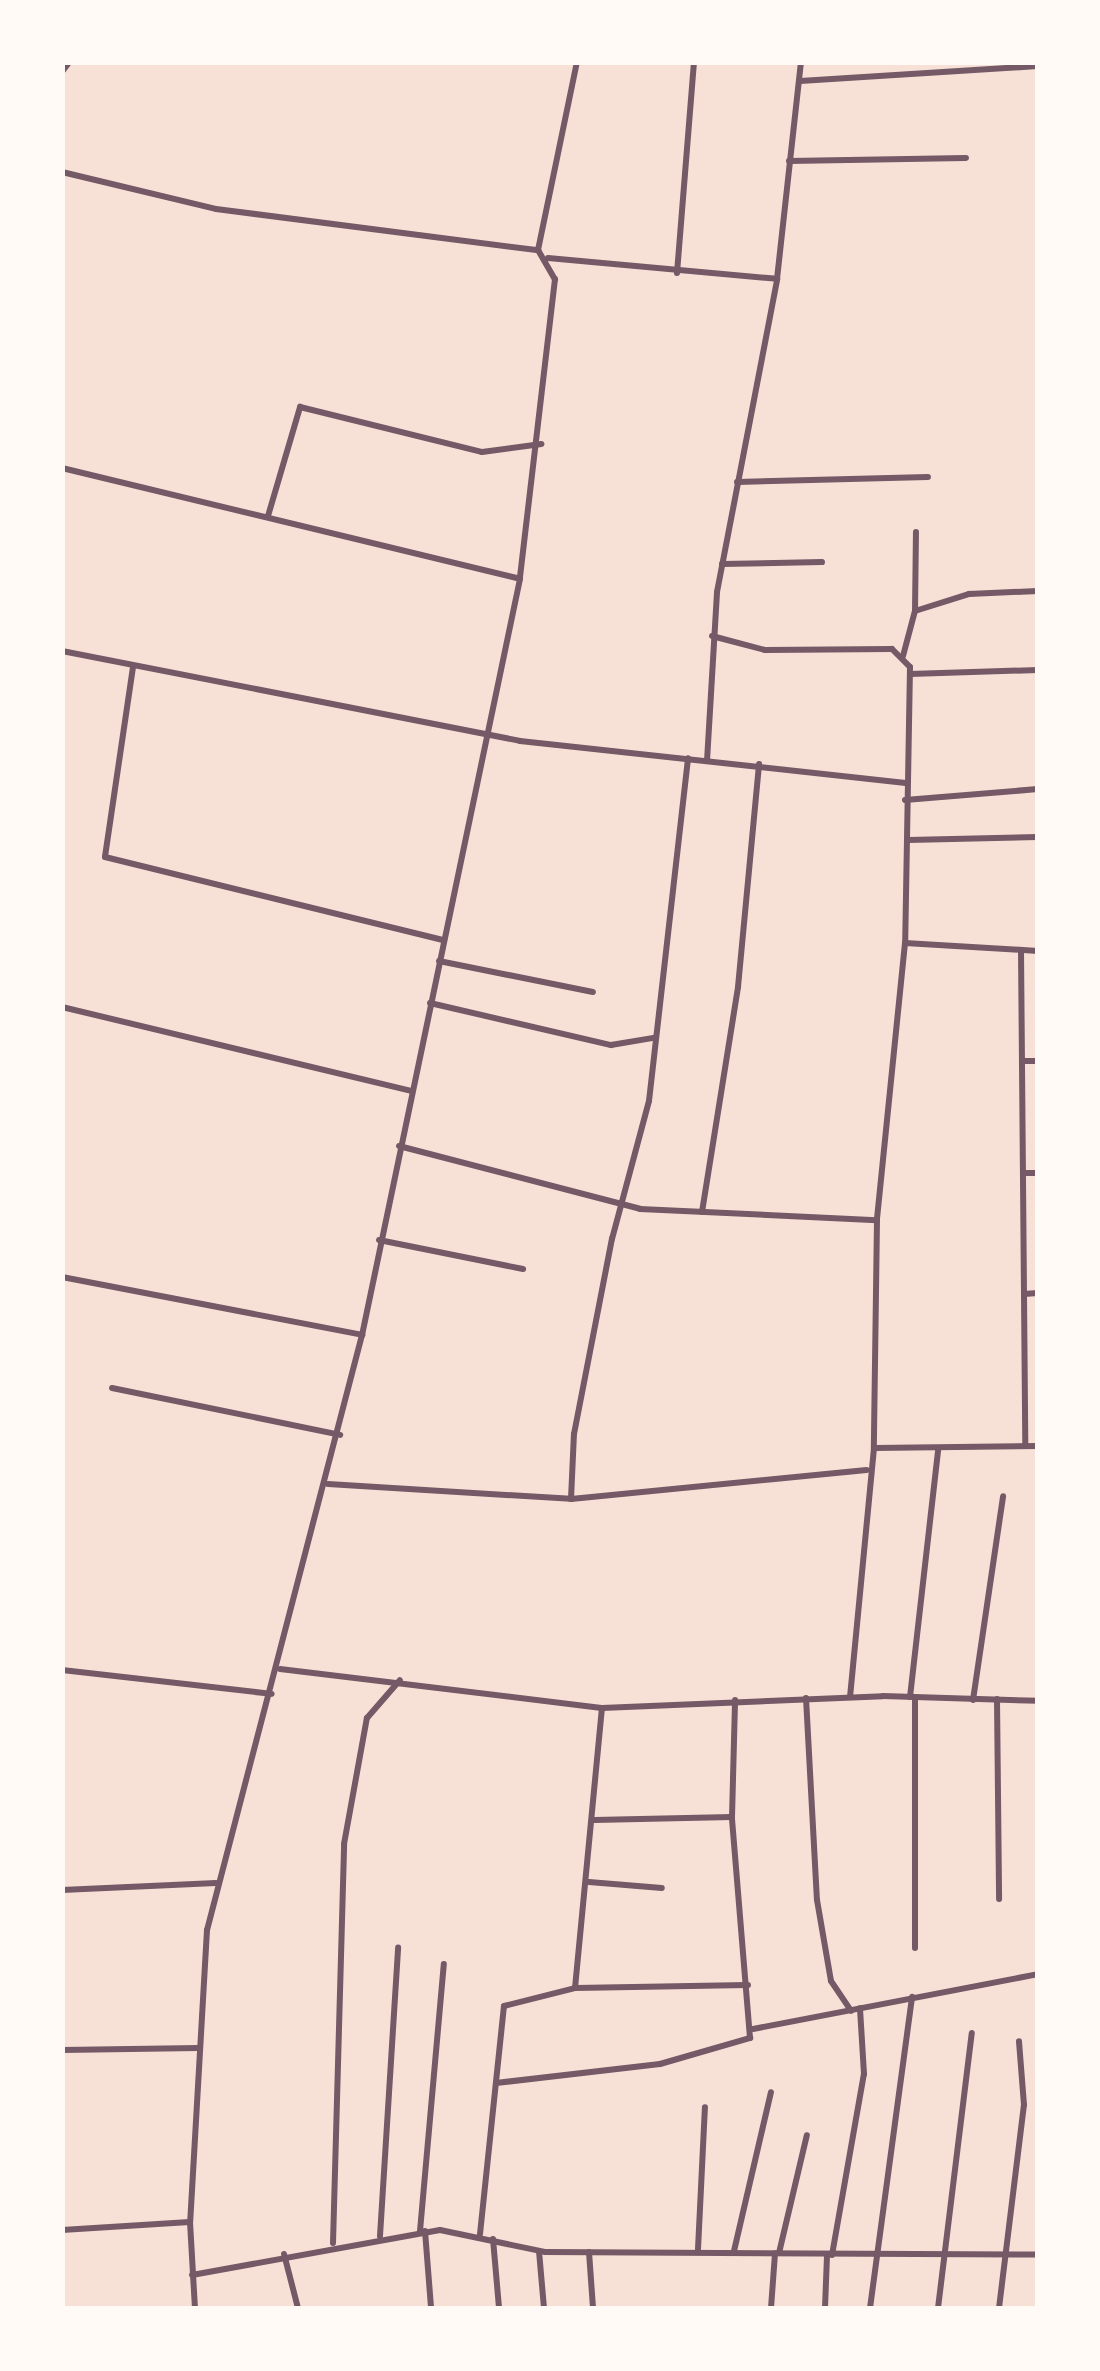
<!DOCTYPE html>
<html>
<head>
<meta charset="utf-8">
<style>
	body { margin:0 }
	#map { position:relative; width:1100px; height:2371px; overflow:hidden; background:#f7e1d7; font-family:Inter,sans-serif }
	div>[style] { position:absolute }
	.minor>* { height:6px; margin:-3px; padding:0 3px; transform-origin:3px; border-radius:3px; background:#755966 }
	.tertiary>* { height:8px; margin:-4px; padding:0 4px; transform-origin:4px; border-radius:4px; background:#755966 }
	span { translate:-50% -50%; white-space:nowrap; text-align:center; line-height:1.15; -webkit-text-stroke:10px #fffaf5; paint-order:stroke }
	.frame { position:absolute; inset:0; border:65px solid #fffaf5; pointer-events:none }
</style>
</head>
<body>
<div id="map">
	<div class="minor">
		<i style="left:800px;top:81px;width:238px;rotate:-3.6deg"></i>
		<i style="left:789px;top:161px;width:177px;rotate:-1deg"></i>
		<i style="left:62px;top:172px;width:158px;rotate:13.5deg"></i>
		<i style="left:216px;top:209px;width:325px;rotate:7.3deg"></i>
		<i style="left:538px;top:250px;width:34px;rotate:60deg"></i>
		<i style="left:555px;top:279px;width:302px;rotate:96.7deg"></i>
		<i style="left:520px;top:579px;width:772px;rotate:101.8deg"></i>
		<i style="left:362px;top:1335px;width:615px;rotate:104.6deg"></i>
		<i style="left:207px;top:1930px;width:292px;rotate:93.3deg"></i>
		<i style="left:190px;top:2222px;width:86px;rotate:86.7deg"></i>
		<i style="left:538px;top:250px;width:192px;rotate:-78.3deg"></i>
		<i style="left:548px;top:258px;width:230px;rotate:5.2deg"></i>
		<i style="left:677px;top:273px;width:212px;rotate:-85.4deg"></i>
		<i style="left:62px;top:468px;width:471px;rotate:13.6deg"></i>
		<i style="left:737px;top:482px;width:191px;rotate:-1.5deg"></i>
		<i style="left:268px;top:516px;width:114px;rotate:-73.6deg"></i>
		<i style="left:300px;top:407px;width:187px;rotate:13.9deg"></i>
		<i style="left:482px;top:452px;width:60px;rotate:-7.7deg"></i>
		<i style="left:722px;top:564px;width:100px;rotate:-1.1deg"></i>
		<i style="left:915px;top:611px;width:57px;rotate:-17.5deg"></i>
		<i style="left:969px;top:594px;width:69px;rotate:-2.5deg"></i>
		<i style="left:712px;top:636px;width:55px;rotate:14.8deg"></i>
		<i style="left:765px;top:650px;width:127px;rotate:-0.5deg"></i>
		<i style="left:892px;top:649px;width:25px;rotate:45deg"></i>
		<i style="left:910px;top:667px;width:276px;rotate:91deg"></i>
		<i style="left:905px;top:943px;width:278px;rotate:95.8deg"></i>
		<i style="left:877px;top:1220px;width:228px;rotate:90.8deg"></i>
		<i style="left:874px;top:1448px;width:250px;rotate:95.5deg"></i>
		<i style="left:62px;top:651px;width:467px;rotate:11.1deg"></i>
		<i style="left:520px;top:741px;width:388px;rotate:6.2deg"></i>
		<i style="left:903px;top:656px;width:47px;rotate:-75.1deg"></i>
		<i style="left:915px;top:611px;width:79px;rotate:-89.3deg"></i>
		<i style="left:133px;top:667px;width:192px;rotate:98.4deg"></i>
		<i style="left:105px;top:857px;width:349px;rotate:13.8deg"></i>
		<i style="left:910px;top:674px;width:128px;rotate:-1.8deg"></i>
		<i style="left:707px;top:761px;width:169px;rotate:-86.6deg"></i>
		<i style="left:717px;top:592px;width:319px;rotate:-79.1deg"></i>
		<i style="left:777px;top:279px;width:218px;rotate:-83.7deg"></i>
		<i style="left:905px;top:800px;width:133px;rotate:-4.7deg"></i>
		<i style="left:908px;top:840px;width:130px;rotate:-1.3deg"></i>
		<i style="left:905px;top:943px;width:133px;rotate:3.4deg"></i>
		<i style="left:1021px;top:951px;width:495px;rotate:89.5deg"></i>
		<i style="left:439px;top:961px;width:157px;rotate:11.4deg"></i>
		<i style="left:430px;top:1003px;width:186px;rotate:13.1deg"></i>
		<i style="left:611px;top:1045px;width:43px;rotate:-9.5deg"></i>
		<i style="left:62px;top:1007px;width:359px;rotate:13.5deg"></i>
		<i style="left:1022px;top:1061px;width:16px"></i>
		<i style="left:399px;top:1146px;width:249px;rotate:14.6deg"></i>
		<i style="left:640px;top:1209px;width:237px;rotate:2.7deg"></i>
		<i style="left:1023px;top:1173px;width:15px"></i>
		<i style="left:702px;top:1212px;width:228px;rotate:-80.9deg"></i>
		<i style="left:738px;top:987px;width:224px;rotate:-84.6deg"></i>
		<i style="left:379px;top:1240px;width:147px;rotate:11.4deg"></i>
		<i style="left:62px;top:1277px;width:306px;rotate:10.9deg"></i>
		<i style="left:1024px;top:1294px;width:14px;rotate:-4deg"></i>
		<i style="left:112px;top:1388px;width:233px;rotate:11.6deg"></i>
		<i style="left:874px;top:1448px;width:164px;rotate:-0.7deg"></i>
		<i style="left:328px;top:1484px;width:243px;rotate:3.5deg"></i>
		<i style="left:571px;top:1499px;width:297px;rotate:-5.6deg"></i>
		<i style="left:571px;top:1499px;width:65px;rotate:-87.4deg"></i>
		<i style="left:574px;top:1434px;width:199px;rotate:-79deg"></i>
		<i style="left:612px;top:1239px;width:143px;rotate:-75deg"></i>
		<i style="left:649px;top:1101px;width:345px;rotate:-83.5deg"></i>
		<i style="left:280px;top:1669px;width:324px;rotate:6.9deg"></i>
		<i style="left:602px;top:1708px;width:281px;rotate:-2.4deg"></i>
		<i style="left:883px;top:1696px;width:155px;rotate:1.8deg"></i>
		<i style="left:62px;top:1670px;width:211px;rotate:6.5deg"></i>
		<i style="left:910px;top:1697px;width:248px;rotate:-83.5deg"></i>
		<i style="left:915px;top:1697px;width:251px;rotate:90deg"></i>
		<i style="left:806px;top:1698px;width:202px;rotate:86.9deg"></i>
		<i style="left:817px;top:1900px;width:82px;rotate:80.2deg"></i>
		<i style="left:831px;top:1981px;width:36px;rotate:56deg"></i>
		<i style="left:997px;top:1699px;width:200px;rotate:89.4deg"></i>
		<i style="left:973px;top:1700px;width:206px;rotate:-81.6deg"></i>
		<i style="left:594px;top:1820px;width:138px;rotate:-1.2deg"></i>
		<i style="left:589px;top:1882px;width:73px;rotate:4.7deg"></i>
		<i style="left:62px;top:1890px;width:154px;rotate:-2.6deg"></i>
		<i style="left:575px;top:1988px;width:281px;rotate:-84.5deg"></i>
		<i style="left:753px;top:2029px;width:290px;rotate:-10.9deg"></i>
		<i style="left:62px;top:2050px;width:136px;rotate:-0.8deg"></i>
		<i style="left:496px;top:2083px;width:165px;rotate:-6.6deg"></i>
		<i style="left:660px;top:2064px;width:94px;rotate:-16.1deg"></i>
		<i style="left:750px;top:2038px;width:222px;rotate:-94.7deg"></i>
		<i style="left:732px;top:1817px;width:117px;rotate:-88.5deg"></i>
		<i style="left:62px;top:2230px;width:128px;rotate:-3.6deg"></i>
		<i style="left:420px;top:2231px;width:268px;rotate:-84.9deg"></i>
		<i style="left:425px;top:2231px;width:77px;rotate:85.5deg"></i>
		<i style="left:480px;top:2234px;width:229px;rotate:-84deg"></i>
		<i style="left:504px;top:2006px;width:73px;rotate:-14.2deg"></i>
		<i style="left:575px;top:1988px;width:173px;rotate:-1deg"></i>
		<i style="left:380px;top:2236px;width:289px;rotate:-86.4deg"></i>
		<i style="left:493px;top:2239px;width:69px;rotate:85deg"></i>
		<i style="left:333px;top:2243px;width:399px;rotate:-88.4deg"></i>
		<i style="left:344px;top:1844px;width:128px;rotate:-79.7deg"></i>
		<i style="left:367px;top:1718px;width:50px;rotate:-49deg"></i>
		<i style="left:698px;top:2249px;width:142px;rotate:-87.2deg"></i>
		<i style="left:539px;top:2251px;width:57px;rotate:85deg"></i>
		<i style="left:734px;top:2251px;width:163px;rotate:-76.9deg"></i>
		<i style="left:589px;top:2252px;width:56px;rotate:85.9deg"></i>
		<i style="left:779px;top:2253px;width:121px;rotate:-76.7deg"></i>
		<i style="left:284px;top:2254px;width:56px;rotate:75.5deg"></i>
		<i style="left:832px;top:2255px;width:184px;rotate:-80deg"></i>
		<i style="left:864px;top:2074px;width:66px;rotate:-93.5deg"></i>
		<i style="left:192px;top:2275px;width:252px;rotate:-10.3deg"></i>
		<i style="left:440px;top:2230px;width:107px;rotate:11.8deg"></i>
		<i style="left:545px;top:2252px;width:493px;rotate:0.3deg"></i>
		<i style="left:771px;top:2308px;width:55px;rotate:-85.8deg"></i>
		<i style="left:825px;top:2308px;width:53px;rotate:-87.8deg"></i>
		<i style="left:870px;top:2308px;width:314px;rotate:-82.3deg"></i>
		<i style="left:938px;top:2308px;width:277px;rotate:-83deg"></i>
		<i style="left:999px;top:2308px;width:205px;rotate:-83deg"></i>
		<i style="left:1024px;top:2105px;width:64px;rotate:-94.5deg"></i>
	</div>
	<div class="tertiary">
		<i style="left:62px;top:70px;width:10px;rotate:-53deg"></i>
	</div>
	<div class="frame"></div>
</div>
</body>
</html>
